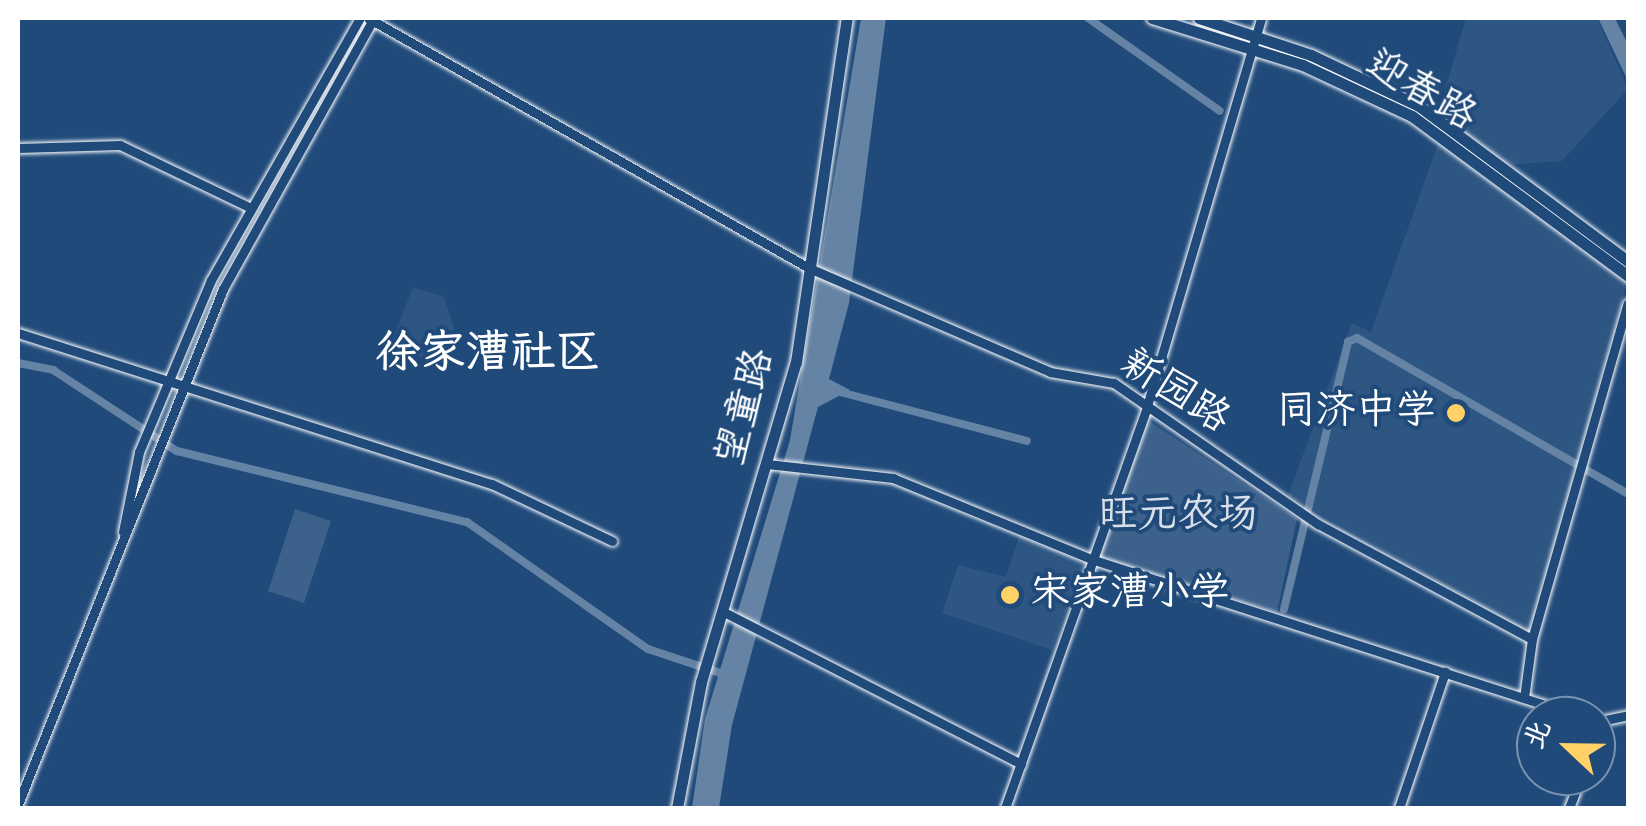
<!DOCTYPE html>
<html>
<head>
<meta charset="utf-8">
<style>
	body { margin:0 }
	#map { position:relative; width:1646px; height:826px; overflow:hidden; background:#1f4a7a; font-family:"Indie Flower","LXGW WenKai TC",sans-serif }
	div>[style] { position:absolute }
	.built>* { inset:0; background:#2e5683 }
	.green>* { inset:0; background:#3c618b }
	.water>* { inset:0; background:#6583a4 }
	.canal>* { height:8px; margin:-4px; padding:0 4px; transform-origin:4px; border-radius:4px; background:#6583a4 }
	.roads { filter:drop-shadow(0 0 2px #fff) drop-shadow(0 0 2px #fff) }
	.street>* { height:9px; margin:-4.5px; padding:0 4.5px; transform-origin:4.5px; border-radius:4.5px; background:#1f4a7a }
	.secondary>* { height:11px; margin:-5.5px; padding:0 5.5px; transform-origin:5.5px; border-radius:5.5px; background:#1f4a7a }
	.dots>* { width:28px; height:28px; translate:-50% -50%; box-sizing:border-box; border:5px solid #1f4a7a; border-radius:50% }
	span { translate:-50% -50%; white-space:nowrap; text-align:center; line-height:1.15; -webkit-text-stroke:8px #1f4a7a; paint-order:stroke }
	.street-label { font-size:40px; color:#fff }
	.poi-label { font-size:40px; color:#fff }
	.right { translate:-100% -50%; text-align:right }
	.left { translate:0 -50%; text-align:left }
	.park-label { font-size:40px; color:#d8dfe8 }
	.quarter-label { font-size:45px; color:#fff; font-weight:700 }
	.frame { position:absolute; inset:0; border:20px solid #fff; pointer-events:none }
	.north { position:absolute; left:1516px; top:696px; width:100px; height:100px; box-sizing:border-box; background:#1f4a7a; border:2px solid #7992af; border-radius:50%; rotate:292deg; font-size:28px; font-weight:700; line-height:40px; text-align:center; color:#fff }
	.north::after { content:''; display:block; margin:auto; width:35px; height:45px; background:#ffd166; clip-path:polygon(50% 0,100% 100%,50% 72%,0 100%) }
</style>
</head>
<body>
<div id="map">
	<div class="built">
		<i style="clip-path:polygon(1466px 18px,1597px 18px,1628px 89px,1562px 161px,1507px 165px,1438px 114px)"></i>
		<i style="clip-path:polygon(1439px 141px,1628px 278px,1530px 634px,1288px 495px,1352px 323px,1371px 332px)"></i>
		<i style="clip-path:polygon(413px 287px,444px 297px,458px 341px,449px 364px,389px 349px)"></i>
		<i style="clip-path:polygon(1020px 533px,1084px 561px,1052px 650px,942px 613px,958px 565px,1006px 577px)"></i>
	</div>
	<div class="green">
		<i style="clip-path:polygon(1146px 419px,1297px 519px,1277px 612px,1094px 558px)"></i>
		<i style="clip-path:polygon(295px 509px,331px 521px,304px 603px,268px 591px)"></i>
	</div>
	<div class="water">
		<i style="clip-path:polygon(861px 18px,886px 18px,849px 303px,829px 379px,850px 390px,818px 407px,732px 725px,719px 808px,692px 808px,705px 719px,790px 440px)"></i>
		<i style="clip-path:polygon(1598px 18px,1615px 18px,1628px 45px,1628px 81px)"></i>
	</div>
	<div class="canal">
		<i style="left:1088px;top:18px;width:161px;rotate:35.2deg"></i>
		<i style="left:18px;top:363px;width:36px;rotate:11deg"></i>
		<i style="left:53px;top:370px;width:148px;rotate:33.2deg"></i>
		<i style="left:177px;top:451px;width:299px;rotate:13.8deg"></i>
		<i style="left:467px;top:522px;width:221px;rotate:35.1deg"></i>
		<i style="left:648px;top:649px;width:82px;rotate:18.4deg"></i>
		<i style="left:840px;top:392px;width:193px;rotate:14.7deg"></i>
		<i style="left:1284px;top:609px;width:275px;rotate:-76.5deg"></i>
		<i style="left:1348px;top:342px;width:10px;rotate:-24deg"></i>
		<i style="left:1357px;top:338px;width:313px;rotate:29.9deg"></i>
	</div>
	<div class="roads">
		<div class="street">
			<i style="left:368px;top:18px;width:507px;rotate:29.55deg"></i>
			<i style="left:809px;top:268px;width:262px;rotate:23.3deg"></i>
			<i style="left:1050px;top:372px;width:65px;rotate:9.8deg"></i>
			<i style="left:1114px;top:383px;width:248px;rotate:34.7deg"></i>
			<i style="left:1318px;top:524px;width:243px;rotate:28.3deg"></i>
			<i style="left:18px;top:148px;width:102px;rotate:-1.7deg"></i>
			<i style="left:120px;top:145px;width:143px;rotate:25.7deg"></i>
			<i style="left:18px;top:333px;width:497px;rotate:17.7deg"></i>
			<i style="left:492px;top:484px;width:133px;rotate:25.4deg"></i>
			<i style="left:767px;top:464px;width:127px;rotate:6.3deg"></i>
			<i style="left:893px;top:478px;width:214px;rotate:22.2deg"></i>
			<i style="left:1091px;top:559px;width:513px;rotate:17.83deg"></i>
			<i style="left:123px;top:532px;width:82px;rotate:-78.7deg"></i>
			<i style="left:139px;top:452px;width:186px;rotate:-67.3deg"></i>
			<i style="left:211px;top:280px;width:301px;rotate:-60.4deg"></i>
			<i style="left:722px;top:611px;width:336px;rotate:27.1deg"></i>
			<i style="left:1524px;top:698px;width:60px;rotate:-82.3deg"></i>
			<i style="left:1532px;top:639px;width:349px;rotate:-74.1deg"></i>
			<i style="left:1596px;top:722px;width:33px;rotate:-12deg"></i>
			<i style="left:18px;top:804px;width:554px;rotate:-68.29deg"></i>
			<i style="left:223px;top:289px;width:310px;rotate:-60.9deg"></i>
			<i style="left:1005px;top:808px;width:426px;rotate:-70.5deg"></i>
			<i style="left:1147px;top:406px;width:404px;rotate:-73.6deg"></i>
			<i style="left:1399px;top:808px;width:144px;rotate:-71.3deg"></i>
			<i style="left:1569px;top:808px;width:34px;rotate:-69deg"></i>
		</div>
		<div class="secondary">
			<i style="left:1152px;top:18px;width:158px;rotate:17.3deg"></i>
			<i style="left:1303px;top:65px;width:120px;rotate:25.1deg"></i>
			<i style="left:1412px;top:116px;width:269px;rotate:36.5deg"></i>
			<i style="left:1199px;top:18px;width:118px;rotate:18.3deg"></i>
			<i style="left:1311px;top:55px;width:119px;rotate:25.3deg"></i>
			<i style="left:1419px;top:106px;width:260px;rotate:36.6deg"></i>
			<i style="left:677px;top:808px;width:128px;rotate:-79.2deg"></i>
			<i style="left:701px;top:682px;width:334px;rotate:-73.5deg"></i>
			<i style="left:796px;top:362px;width:348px;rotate:-81.6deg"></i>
		</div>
	</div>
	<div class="dots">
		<i style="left:1456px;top:413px;background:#ffd166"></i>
		<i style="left:1010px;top:595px;background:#ffd166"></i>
	</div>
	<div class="street-label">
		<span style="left:1420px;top:92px;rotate:30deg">迎春路</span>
		<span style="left:1174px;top:393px;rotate:32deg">新园路</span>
		<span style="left:747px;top:408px;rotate:-75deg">望童路</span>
	</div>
	<div class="poi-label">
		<span class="right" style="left:1436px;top:413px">同济中学</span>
		<span class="left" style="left:1030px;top:595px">宋家漕小学</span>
	</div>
	<div class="park-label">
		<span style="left:1178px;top:517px">旺元农场</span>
	</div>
	<div class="quarter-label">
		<span style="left:488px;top:356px">徐家漕社区</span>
	</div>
	<div class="frame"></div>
	<div class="north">北</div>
</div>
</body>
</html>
